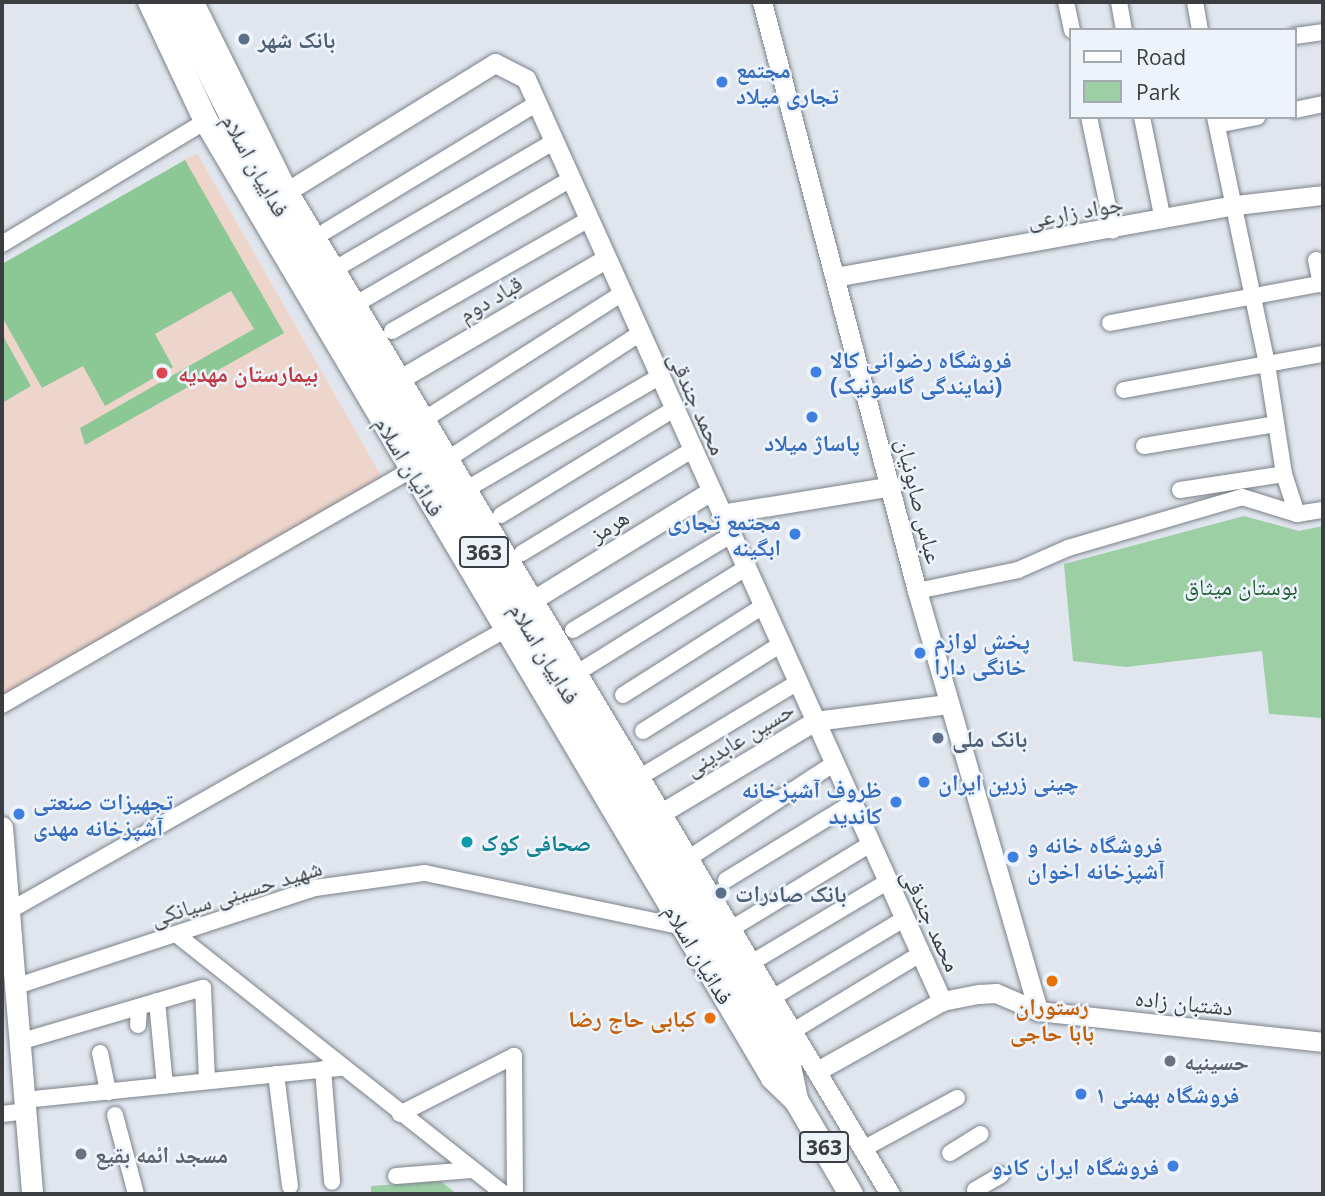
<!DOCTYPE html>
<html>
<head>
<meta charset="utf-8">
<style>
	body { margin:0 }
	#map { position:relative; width:1325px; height:1196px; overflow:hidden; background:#e0e5ee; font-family:"Open Sans","Noto Naskh Arabic",sans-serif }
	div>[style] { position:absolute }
	.medical>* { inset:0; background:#eed5cc }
	.green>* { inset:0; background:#9ccfa4 }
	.forest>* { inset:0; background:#8cc796 }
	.roads { filter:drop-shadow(0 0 2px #7c8189) drop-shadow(0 0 2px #7c8189) }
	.minor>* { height:16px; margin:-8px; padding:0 8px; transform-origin:8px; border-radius:8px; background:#fff }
	.tertiary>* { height:19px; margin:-9.5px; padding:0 9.5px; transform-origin:9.5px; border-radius:9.5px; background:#fff }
	.secondary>* { height:21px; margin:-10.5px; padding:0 10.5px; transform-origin:10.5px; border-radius:10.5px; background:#fff }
	.primary>* { height:24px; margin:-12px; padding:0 12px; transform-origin:12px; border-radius:12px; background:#fff }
	.dots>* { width:19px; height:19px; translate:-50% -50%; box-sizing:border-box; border:4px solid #edf3fb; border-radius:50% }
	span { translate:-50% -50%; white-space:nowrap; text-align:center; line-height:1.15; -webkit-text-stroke:5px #edf3fb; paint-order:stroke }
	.shield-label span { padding:2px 5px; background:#edf3fb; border:2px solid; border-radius:5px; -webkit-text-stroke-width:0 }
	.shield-label { font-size:21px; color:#3b3d40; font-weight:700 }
	.service-label { font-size:23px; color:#4e5e75; font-weight:700 }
	.left { translate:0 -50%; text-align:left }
	.shop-label { font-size:23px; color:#366cbe; font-weight:700 }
	.right { translate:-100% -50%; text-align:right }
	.street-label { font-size:23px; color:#3b3d40 }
	.health-label { font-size:23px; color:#be3a42; font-weight:700 }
	.park-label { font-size:23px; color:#205e30 }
	.culture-label { font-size:23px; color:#0d838f; font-weight:700 }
	.food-label { font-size:23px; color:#c56008; font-weight:700 }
	.worship-label { font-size:23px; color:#5b616d; font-weight:700 }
	.frame { position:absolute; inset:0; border:4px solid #3b3d40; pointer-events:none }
	.legend { position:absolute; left:1069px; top:28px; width:228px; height:91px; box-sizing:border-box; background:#edf3fb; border:2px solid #a6aab0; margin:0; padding:9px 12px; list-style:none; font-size:21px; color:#3b3d40 }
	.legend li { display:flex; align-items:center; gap:14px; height:35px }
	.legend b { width:35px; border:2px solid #a6aab0 }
</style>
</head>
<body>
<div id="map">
	<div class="medical">
		<i style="clip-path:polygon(197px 153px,384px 481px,2px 699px,2px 265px)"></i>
	</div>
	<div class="green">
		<i style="clip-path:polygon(1244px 516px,1299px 531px,1323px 526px,1323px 718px,1269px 714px,1262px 651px,1126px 667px,1073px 661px,1064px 564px)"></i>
		<i style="clip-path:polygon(440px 1181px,457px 1194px,371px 1194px,371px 1186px)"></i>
	</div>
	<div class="forest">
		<i style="clip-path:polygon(185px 160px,284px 333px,85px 445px,80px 428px,254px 329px,231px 291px,155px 334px,173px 367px,105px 406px,83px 366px,42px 388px,2px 317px,2px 264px)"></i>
		<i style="clip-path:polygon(2px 334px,31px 386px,2px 403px)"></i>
	</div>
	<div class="roads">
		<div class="minor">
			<i style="left:1066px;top:2px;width:29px;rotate:78deg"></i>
			<i style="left:1119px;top:2px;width:28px;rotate:80deg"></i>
			<i style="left:1195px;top:2px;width:28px;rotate:80deg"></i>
			<i style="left:1295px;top:36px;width:28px;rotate:-8deg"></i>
			<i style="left:1295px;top:110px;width:29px;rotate:-12deg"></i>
			<i style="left:1089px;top:117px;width:116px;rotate:78deg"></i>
			<i style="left:1142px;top:117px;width:105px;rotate:78.5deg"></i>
			<i style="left:1215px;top:117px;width:252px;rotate:78.1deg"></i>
			<i style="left:1267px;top:364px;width:111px;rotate:81.2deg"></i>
			<i style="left:1284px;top:474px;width:42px;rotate:72deg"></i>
			<i style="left:1217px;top:125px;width:41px;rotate:-11.3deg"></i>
			<i style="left:326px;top:231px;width:245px;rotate:-31.2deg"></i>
			<i style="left:2px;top:244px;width:238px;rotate:-31.1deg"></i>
			<i style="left:1316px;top:260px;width:25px;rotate:78deg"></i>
			<i style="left:335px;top:269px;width:252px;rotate:-30.2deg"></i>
			<i style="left:356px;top:304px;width:249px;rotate:-30.2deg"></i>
			<i style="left:1110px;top:323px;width:217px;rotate:-10.6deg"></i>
			<i style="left:392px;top:331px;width:227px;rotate:-29.6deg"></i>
			<i style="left:1124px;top:390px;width:202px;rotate:-10.3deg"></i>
			<i style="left:425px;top:419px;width:232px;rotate:-32.5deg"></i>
			<i style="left:1144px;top:446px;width:133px;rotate:-9.5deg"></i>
			<i style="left:448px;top:459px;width:228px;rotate:-33.2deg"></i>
			<i style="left:467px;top:489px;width:222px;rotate:-30.3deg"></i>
			<i style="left:1180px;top:490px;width:105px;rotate:-8.7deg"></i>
			<i style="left:501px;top:515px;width:203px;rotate:-31.5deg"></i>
			<i style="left:522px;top:553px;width:199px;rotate:-31.2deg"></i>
			<i style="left:917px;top:591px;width:103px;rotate:-11.7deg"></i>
			<i style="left:1018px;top:570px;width:55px;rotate:-23.7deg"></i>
			<i style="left:1068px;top:548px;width:181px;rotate:-16.3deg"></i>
			<i style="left:1242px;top:497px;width:58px;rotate:17.2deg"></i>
			<i style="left:1297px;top:514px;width:26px;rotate:-9deg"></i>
			<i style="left:573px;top:630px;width:184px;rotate:-31deg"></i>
			<i style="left:577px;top:673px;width:199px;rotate:-31.9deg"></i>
			<i style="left:623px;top:695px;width:166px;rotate:-32.4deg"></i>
			<i style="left:2px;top:705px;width:473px;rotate:-29.9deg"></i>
			<i style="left:643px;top:731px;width:163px;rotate:-32.2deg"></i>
			<i style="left:640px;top:777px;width:184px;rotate:-31deg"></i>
			<i style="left:689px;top:858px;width:174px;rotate:-33.1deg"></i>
			<i style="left:726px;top:880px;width:148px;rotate:-31.4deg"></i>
			<i style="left:9px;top:911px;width:574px;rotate:-29.56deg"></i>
			<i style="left:731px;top:929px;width:163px;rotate:-31.4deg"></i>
			<i style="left:176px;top:934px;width:419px;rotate:38.4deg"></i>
			<i style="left:751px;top:963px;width:158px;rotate:-30.8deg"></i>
			<i style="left:14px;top:987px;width:317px;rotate:-18.2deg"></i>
			<i style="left:315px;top:888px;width:111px;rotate:-7.8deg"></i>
			<i style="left:425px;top:873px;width:264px;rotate:11.8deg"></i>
			<i style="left:772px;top:998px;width:154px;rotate:-30.9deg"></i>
			<i style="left:157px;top:1001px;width:85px;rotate:84.6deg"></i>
			<i style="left:138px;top:1025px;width:18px;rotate:-87deg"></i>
			<i style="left:793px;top:1031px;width:149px;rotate:-31.2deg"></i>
			<i style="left:19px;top:1042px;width:192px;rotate:-16.4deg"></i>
			<i style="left:203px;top:988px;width:93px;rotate:87.5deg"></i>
			<i style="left:100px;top:1053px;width:40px;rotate:78deg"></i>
			<i style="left:323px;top:1069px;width:113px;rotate:85.4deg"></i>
			<i style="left:276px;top:1074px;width:113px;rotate:82.9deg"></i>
			<i style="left:24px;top:1100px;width:319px;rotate:-5.8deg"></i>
			<i style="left:2px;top:1114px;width:23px;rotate:-7deg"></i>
			<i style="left:400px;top:1114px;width:128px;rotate:-27deg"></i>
			<i style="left:514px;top:1056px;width:138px;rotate:89.6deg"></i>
			<i style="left:115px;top:1115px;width:82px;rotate:75.1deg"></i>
			<i style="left:863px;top:1149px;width:107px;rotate:-28.5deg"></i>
			<i style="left:950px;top:1153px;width:36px;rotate:-32deg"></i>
			<i style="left:396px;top:1176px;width:76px;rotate:-4.5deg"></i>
			<i style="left:975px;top:1190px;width:30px;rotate:-30deg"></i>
		</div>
		<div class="tertiary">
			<i style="left:194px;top:2px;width:211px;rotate:63.6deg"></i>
			<i style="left:288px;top:191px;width:1170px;rotate:59.03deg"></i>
			<i style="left:762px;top:2px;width:609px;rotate:75.26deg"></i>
			<i style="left:917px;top:591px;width:437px;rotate:73.9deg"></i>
			<i style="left:278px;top:197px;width:255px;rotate:-31.7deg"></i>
			<i style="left:495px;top:63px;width:35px;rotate:27deg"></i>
			<i style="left:526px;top:79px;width:1012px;rotate:65.72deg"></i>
			<i style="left:835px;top:277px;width:407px;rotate:-10.2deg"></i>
			<i style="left:1236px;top:205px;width:88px;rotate:-6.6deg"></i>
			<i style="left:400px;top:379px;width:236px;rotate:-30.3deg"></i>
			<i style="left:721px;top:514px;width:173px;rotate:-9.3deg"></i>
			<i style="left:533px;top:600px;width:209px;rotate:-31.5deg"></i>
			<i style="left:653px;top:818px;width:189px;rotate:-30.9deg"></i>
			<i style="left:815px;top:721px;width:134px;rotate:-7.3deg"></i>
			<i style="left:817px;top:1071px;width:143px;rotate:-29.2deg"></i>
			<i style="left:942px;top:1001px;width:38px;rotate:-11deg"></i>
			<i style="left:979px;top:994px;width:17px;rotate:-3deg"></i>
			<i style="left:996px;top:993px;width:46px;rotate:23.2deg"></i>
			<i style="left:1038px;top:1011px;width:287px;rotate:6.2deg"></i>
		</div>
		<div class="secondary">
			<i style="left:2px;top:827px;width:368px;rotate:85.3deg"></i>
		</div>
		<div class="primary">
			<i style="left:150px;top:2px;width:132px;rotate:64.8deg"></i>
			<i style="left:206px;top:121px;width:1112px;rotate:59.35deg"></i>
			<i style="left:773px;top:1078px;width:32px;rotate:44deg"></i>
			<i style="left:174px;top:2px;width:222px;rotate:63.2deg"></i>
			<i style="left:274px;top:200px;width:1008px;rotate:59.26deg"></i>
			<i style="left:789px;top:1066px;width:35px;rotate:78deg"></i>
			<i style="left:796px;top:1100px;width:109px;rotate:59.7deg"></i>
		</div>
	</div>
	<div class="dots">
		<i style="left:244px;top:39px;background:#5c6f8a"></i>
		<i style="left:722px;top:82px;background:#3f7fe0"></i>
		<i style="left:816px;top:372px;background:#3f7fe0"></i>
		<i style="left:162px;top:373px;background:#e0444e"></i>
		<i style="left:812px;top:417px;background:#3f7fe0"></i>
		<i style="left:795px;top:534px;background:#3f7fe0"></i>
		<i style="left:920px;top:653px;background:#3f7fe0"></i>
		<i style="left:938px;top:738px;background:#5c6f8a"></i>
		<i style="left:924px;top:782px;background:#3f7fe0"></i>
		<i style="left:896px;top:802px;background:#3f7fe0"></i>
		<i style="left:19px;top:814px;background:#3f7fe0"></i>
		<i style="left:467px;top:842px;background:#0f9aa8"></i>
		<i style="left:1013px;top:857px;background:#3f7fe0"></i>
		<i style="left:721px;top:893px;background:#5c6f8a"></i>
		<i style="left:1052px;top:981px;background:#e8710a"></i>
		<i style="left:710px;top:1018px;background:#e8710a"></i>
		<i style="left:1170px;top:1061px;background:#6b7280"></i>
		<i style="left:1081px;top:1094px;background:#3f7fe0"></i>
		<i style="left:81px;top:1154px;background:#6b7280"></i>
		<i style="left:1173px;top:1166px;background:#3f7fe0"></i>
	</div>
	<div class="shield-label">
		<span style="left:484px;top:552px">363</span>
		<span style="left:824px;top:1147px">363</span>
	</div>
	<div class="service-label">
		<span class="left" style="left:258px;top:39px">بانک شهر</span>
		<span class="left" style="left:952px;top:738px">بانک ملی</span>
		<span class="left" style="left:735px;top:893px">بانک صادرات</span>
	</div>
	<div class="shop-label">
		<span class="left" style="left:736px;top:82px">مجتمع<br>تجاری میلاد</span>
		<span class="left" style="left:830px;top:372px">فروشگاه رضوانی کالا<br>(نمایندگی گاسونیک)</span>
		<span style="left:812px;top:442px">پاساژ میلاد</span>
		<span class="right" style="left:781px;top:534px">مجتمع تجاری<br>ابگینه</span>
		<span class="left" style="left:934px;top:653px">پخش لوازم<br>خانگی دارا</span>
		<span class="left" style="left:938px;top:782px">چینی زرین ایران</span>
		<span class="right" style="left:882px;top:802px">ظروف آشپزخانه<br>كانديد</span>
		<span class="left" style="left:33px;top:814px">تجهیزات صنعتی<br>آشپزخانه مهدی</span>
		<span class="left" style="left:1027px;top:857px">فروشگاه خانه و<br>آشپزخانه اخوان</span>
		<span class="left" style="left:1095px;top:1094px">فروشگاه بهمنی ۱</span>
		<span class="right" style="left:1159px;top:1166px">فروشگاه ایران کادو</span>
	</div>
	<div class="street-label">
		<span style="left:256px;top:165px;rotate:61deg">فداییان اسلام</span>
		<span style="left:1075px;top:211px;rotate:-10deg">جواد زارعی</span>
		<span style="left:490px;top:298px;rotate:-30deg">قباد دوم</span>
		<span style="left:698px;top:403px;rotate:66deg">محمد جندقی</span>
		<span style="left:410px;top:466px;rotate:59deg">فدائیان اسلام</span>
		<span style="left:920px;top:501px;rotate:76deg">عباس صابونیان</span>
		<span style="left:609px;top:525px;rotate:-32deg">هرمز</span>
		<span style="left:545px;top:653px;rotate:59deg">فداییان اسلام</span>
		<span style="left:739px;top:738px;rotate:-31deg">حسین عابدینی</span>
		<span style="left:236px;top:892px;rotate:-17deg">شهید حسینی سیانکی</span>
		<span style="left:932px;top:920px;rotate:65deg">محمد جندقی</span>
		<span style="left:699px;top:954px;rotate:59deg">فدائیان اسلام</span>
		<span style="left:1184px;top:1002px;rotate:6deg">دشتبان زاده</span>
	</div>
	<div class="health-label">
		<span class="left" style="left:178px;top:373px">بیمارستان مهدیه</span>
	</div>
	<div class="park-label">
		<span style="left:1241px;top:586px">بوستان میثاق</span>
	</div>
	<div class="culture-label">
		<span class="left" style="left:481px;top:842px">صحافی کوک</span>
	</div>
	<div class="food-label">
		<span style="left:1052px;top:1019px">رستوران<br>بابا حاجی</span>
		<span class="right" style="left:696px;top:1018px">کبابی حاج رضا</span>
	</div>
	<div class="worship-label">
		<span class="left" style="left:1184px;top:1061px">حسینیه</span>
		<span class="left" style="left:95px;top:1154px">مسجد ائمه بقیع</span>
	</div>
	<div class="frame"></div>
	<ul class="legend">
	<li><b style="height:9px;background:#fff"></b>Road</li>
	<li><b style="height:19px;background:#9ccfa4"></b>Park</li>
	</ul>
</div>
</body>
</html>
